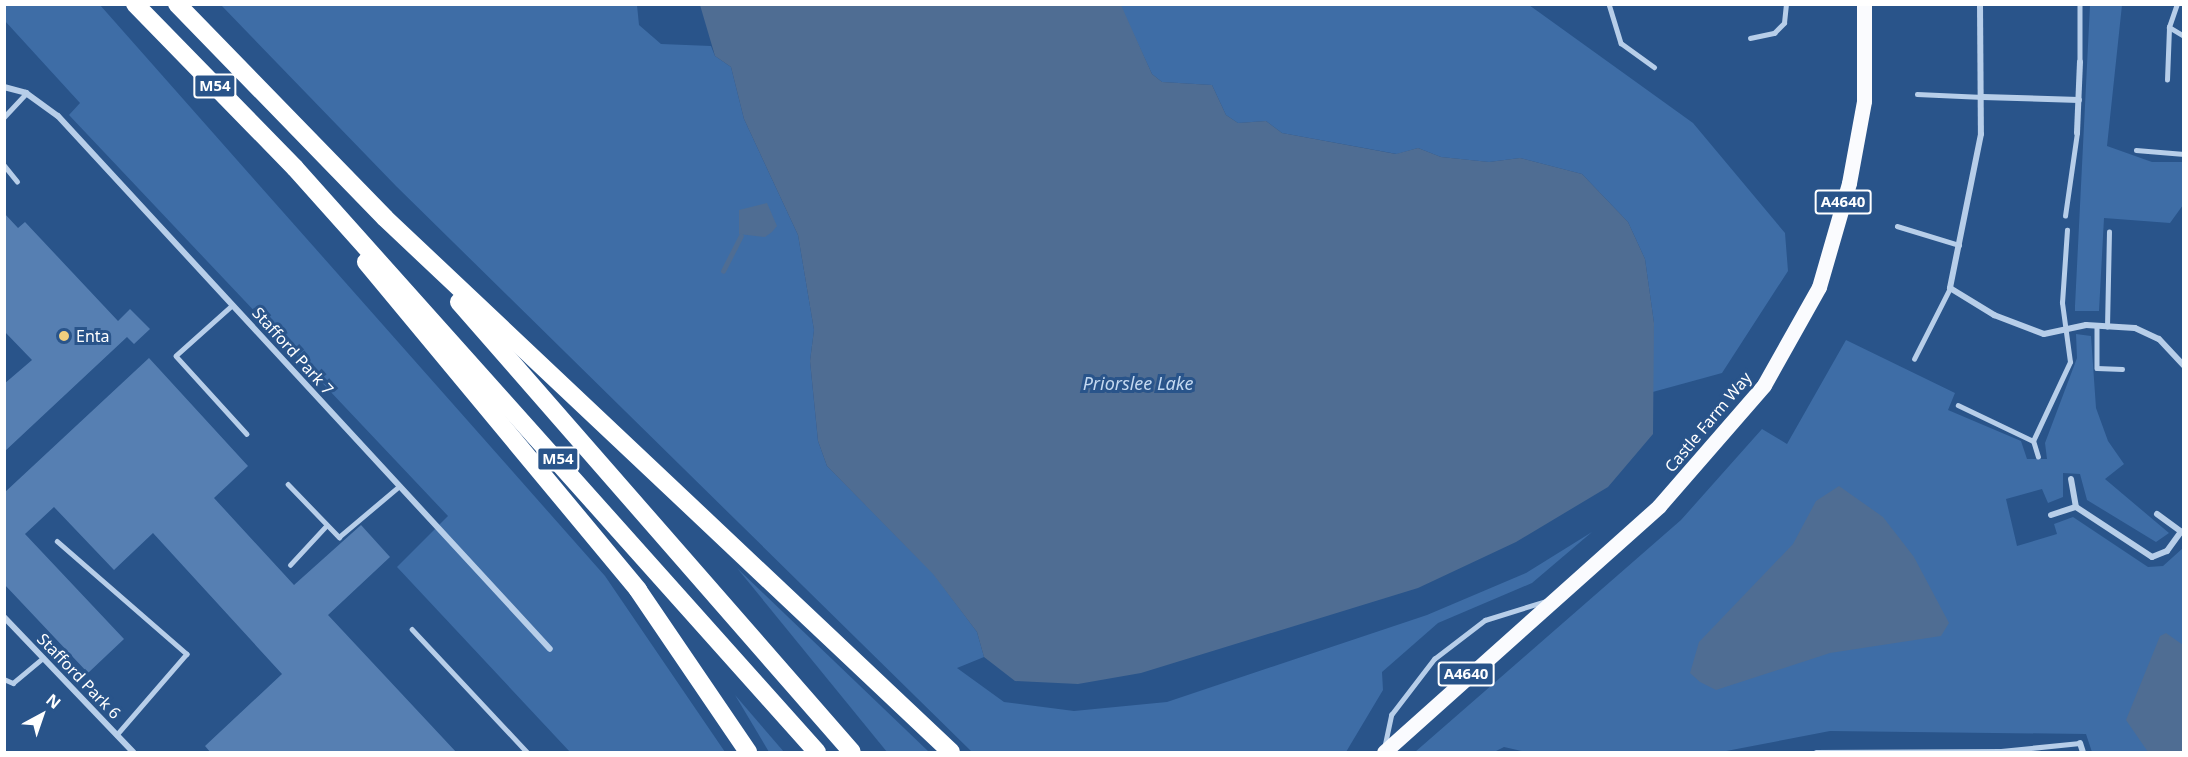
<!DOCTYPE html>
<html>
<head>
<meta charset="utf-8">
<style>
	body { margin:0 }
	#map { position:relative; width:2188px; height:757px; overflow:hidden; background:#29548a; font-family:"Noto Sans",sans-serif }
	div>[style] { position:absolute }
	.green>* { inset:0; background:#3e6da6 }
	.water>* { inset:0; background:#4f6d93 }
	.stream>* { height:4.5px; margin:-2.25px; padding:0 2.25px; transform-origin:2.25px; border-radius:2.25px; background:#4f6d93 }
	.building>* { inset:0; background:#567fb2 }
	.lane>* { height:4.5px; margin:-2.25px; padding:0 2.25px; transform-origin:2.25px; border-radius:2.25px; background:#b7cee9 }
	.street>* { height:6px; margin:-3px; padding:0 3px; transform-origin:3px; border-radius:3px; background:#b7cee9 }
	.primary>* { height:15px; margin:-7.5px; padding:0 7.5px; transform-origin:7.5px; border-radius:7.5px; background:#fafbfe }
	.highway>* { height:18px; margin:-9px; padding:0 9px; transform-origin:9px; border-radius:9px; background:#fff }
	.dots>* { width:16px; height:16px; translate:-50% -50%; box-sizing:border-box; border:3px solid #29548a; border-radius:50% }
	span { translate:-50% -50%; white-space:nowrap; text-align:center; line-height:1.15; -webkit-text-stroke:6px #29548a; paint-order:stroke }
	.shield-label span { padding:2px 4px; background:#29548a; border:2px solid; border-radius:4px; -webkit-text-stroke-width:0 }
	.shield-label { font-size:15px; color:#fff; font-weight:700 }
	.poi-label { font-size:16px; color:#fff }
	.left { translate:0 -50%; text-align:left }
	.street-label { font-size:16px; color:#fff }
	.water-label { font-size:18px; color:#c3d8f0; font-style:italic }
	.frame { position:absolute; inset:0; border:6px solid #fff; pointer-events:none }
	.north { position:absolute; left:12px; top:685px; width:60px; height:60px; -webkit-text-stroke:4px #29548a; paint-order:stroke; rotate:40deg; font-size:16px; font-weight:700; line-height:24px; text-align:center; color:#fff }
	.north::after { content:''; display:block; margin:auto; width:21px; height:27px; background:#fff; clip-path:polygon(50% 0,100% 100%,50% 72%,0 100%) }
</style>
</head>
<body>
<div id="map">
	<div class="green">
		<i style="clip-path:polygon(5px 5px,100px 5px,605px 576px,725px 752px,570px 752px,397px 567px,448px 516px,69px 115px,80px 103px,5px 21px)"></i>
		<i style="clip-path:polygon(221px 5px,637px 5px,639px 25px,661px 44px,711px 46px,715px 56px,731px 67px,744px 119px,798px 235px,814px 330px,810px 361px,818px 441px,827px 466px,933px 573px,977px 632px,984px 657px,957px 668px,1004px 702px,1074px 711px,1167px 702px,1427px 615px,1526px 573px,1592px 532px,1532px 583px,1438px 623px,1382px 672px,1383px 690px,1346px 752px,972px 752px,396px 186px)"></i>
		<i style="clip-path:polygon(1120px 5px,1529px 5px,1693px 123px,1785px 233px,1788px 271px,1722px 373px,1649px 393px,1654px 323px,1645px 259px,1628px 222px,1582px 174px,1520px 158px,1489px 162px,1441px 157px,1418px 148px,1397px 154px,1282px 133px,1266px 121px,1238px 123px,1226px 115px,1212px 85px,1162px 82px,1152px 74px)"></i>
		<i style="clip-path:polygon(2090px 5px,2122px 5px,2107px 146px,2152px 162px,2184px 162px,2183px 205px,2170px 223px,2104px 218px,2099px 311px,2075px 311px,2075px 306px)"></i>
		<i style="clip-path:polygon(2076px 334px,2091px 336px,2096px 408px,2108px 441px,2124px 464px,2105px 479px,2169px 533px,2156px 542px,2087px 500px,2080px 474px,2063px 473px,2063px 497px,2048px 503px,2042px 489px,2006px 499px,2017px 546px,2057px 534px,2054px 524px,2073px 517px,2148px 567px,2163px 566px,2183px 548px,2183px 752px,2092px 752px,2086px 734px,1830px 731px,1721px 752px,1526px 752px,1504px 747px,1494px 752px,1415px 752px,1681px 520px,1762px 429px,1787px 444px,1846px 340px,1955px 393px,1948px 410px,2021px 441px,2027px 459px,2047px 459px,2045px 443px,2077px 358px)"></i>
		<i style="clip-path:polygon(737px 568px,929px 752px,887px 752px)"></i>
		<i style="clip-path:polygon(735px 695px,784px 752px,769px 752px)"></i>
	</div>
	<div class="water">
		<i style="clip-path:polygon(700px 5px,1121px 5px,1152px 74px,1162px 82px,1212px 85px,1226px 115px,1238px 123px,1266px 121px,1282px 133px,1396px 154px,1418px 148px,1441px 157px,1489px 162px,1520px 158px,1582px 174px,1628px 222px,1645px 259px,1654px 323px,1653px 434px,1608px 487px,1516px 542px,1418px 588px,1141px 673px,1078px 684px,1015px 681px,984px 657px,977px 632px,933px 574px,827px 466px,818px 441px,810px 361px,814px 330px,798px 235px,744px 119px,731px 67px,715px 56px)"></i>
		<i style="clip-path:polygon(767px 203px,777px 226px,772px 232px,765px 237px,739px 234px,739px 210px)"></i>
		<i style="clip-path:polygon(1839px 486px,1883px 517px,1914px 557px,1949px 623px,1941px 636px,1830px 653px,1716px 690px,1700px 682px,1690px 673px,1699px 642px,1793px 544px,1816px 501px)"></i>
		<i style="clip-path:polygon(2166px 633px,2183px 645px,2183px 752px,2148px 752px,2126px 720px,2160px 636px)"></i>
	</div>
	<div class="stream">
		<i style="left:723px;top:271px;width:39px;rotate:-63deg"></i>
	</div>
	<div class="building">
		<i style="clip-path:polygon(4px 213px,18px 228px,25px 222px,118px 321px,130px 309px,150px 329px,134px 344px,127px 337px,4px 452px,4px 384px,32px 360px,4px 331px)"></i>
		<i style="clip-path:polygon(149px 358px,248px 466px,214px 498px,294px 585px,361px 525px,390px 557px,328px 615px,457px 753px,211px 753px,205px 746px,282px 674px,153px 533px,114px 570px,54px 507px,25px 534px,124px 639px,88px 673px,4px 584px,4px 493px)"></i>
	</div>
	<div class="lane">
		<i style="left:1609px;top:4px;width:41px;rotate:72.9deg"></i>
		<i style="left:1621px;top:43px;width:41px;rotate:36deg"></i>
		<i style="left:2080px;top:4px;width:58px;rotate:90deg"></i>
		<i style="left:2169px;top:27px;width:17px;rotate:31deg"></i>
		<i style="left:1750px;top:38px;width:25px;rotate:-12deg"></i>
		<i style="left:1774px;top:33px;width:14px;rotate:-45deg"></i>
		<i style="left:1784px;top:23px;width:19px;rotate:-84deg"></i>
		<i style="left:2167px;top:80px;width:53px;rotate:-87.8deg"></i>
		<i style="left:2169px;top:27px;width:24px;rotate:-71deg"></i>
		<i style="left:1917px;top:94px;width:66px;rotate:2.6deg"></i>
		<i style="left:4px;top:117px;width:33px;rotate:-47deg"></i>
		<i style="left:2136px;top:150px;width:48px;rotate:4.8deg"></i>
		<i style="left:4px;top:165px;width:21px;rotate:51deg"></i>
		<i style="left:2065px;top:216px;width:84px;rotate:-81.8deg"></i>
		<i style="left:1897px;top:226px;width:65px;rotate:17deg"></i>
		<i style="left:233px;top:305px;width:76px;rotate:138.2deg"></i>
		<i style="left:176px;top:356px;width:105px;rotate:47.7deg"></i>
		<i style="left:2097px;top:326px;width:42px;rotate:90deg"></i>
		<i style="left:2097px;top:368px;width:25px;rotate:2deg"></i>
		<i style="left:2107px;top:327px;width:95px;rotate:-88.8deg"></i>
		<i style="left:1914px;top:359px;width:80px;rotate:-63.1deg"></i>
		<i style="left:1958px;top:405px;width:83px;rotate:25.6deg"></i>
		<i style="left:2038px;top:457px;width:17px;rotate:-107deg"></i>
		<i style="left:2033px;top:441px;width:87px;rotate:-64.9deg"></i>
		<i style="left:2070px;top:362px;width:60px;rotate:-97.7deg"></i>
		<i style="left:2062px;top:303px;width:73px;rotate:-86.1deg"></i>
		<i style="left:288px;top:484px;width:74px;rotate:46.1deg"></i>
		<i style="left:339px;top:537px;width:76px;rotate:-40.2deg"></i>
		<i style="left:57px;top:541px;width:172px;rotate:41deg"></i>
		<i style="left:187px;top:654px;width:107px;rotate:130.8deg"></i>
		<i style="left:290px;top:565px;width:53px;rotate:-47.3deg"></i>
		<i style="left:412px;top:629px;width:168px;rotate:46.9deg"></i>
		<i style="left:4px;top:679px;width:10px;rotate:24deg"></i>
		<i style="left:13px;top:683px;width:39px;rotate:-40deg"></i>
		<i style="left:1385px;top:744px;width:30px;rotate:-78deg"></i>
		<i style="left:1391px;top:715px;width:71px;rotate:-52.5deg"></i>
		<i style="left:1434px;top:659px;width:64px;rotate:-37.4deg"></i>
		<i style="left:1485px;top:620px;width:64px;rotate:-17.3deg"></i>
		<i style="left:1816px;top:752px;width:185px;rotate:-0.3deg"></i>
		<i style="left:2001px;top:751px;width:79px;rotate:-5.8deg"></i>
	</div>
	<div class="street">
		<i style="left:1980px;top:4px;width:130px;rotate:89.6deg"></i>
		<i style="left:1981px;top:134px;width:157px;rotate:101.4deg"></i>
		<i style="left:1950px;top:288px;width:52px;rotate:31.5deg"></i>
		<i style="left:1994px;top:315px;width:53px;rotate:20.8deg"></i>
		<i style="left:2044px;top:334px;width:43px;rotate:-12.1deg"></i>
		<i style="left:2086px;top:325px;width:49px;rotate:3.5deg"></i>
		<i style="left:2135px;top:328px;width:26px;rotate:25deg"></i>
		<i style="left:2159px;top:339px;width:37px;rotate:47deg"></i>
		<i style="left:4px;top:87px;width:23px;rotate:15deg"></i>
		<i style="left:26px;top:93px;width:39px;rotate:36deg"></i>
		<i style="left:58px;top:116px;width:725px;rotate:47.29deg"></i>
		<i style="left:1983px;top:97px;width:96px;rotate:1.8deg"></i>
		<i style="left:2077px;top:133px;width:71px;rotate:-87.6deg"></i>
		<i style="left:2071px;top:479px;width:28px;rotate:80deg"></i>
		<i style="left:2157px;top:514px;width:32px;rotate:36deg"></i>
		<i style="left:2051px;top:515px;width:26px;rotate:-18deg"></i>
		<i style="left:2076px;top:507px;width:91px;rotate:33.3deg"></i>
		<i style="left:2152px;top:557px;width:16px;rotate:-22deg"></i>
		<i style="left:2167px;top:551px;width:24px;rotate:-54deg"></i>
		<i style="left:4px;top:617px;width:187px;rotate:46.3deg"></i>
		<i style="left:2080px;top:743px;width:9px;rotate:72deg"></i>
	</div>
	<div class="primary">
		<i style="left:1384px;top:752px;width:369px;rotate:-41.8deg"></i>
		<i style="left:1659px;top:506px;width:160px;rotate:-49deg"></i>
		<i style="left:1764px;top:385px;width:112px;rotate:-60.7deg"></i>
		<i style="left:1819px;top:287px;width:108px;rotate:-73.9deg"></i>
		<i style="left:1849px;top:183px;width:83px;rotate:-79.6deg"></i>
		<i style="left:1864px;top:101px;width:97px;rotate:-90deg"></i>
	</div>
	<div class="highway">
		<i style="left:135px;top:4px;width:229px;rotate:45.7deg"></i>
		<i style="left:295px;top:168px;width:783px;rotate:48.21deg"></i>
		<i style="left:177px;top:4px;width:298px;rotate:45.8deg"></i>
		<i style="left:385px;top:218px;width:778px;rotate:43.33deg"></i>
		<i style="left:366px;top:262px;width:426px;rotate:50.3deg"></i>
		<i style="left:638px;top:590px;width:196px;rotate:55.8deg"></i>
		<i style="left:459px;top:302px;width:597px;rotate:48.87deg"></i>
	</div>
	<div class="dots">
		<i style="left:64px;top:336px;background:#f0cf7e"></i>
	</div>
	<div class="shield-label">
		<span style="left:215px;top:86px">M54</span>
		<span style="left:1843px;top:202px">A4640</span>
		<span style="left:558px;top:459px">M54</span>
		<span style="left:1466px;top:674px">A4640</span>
	</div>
	<div class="poi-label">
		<span class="left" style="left:76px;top:336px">Enta</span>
	</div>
	<div class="street-label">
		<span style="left:293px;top:351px;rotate:48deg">Stafford Park 7</span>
		<span style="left:1708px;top:422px;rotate:-50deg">Castle Farm Way</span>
		<span style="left:79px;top:676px;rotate:46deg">Stafford Park 6</span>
	</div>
	<div class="water-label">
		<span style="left:1138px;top:383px">Priorslee Lake</span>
	</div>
	<div class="frame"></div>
	<div class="north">N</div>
</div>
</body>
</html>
